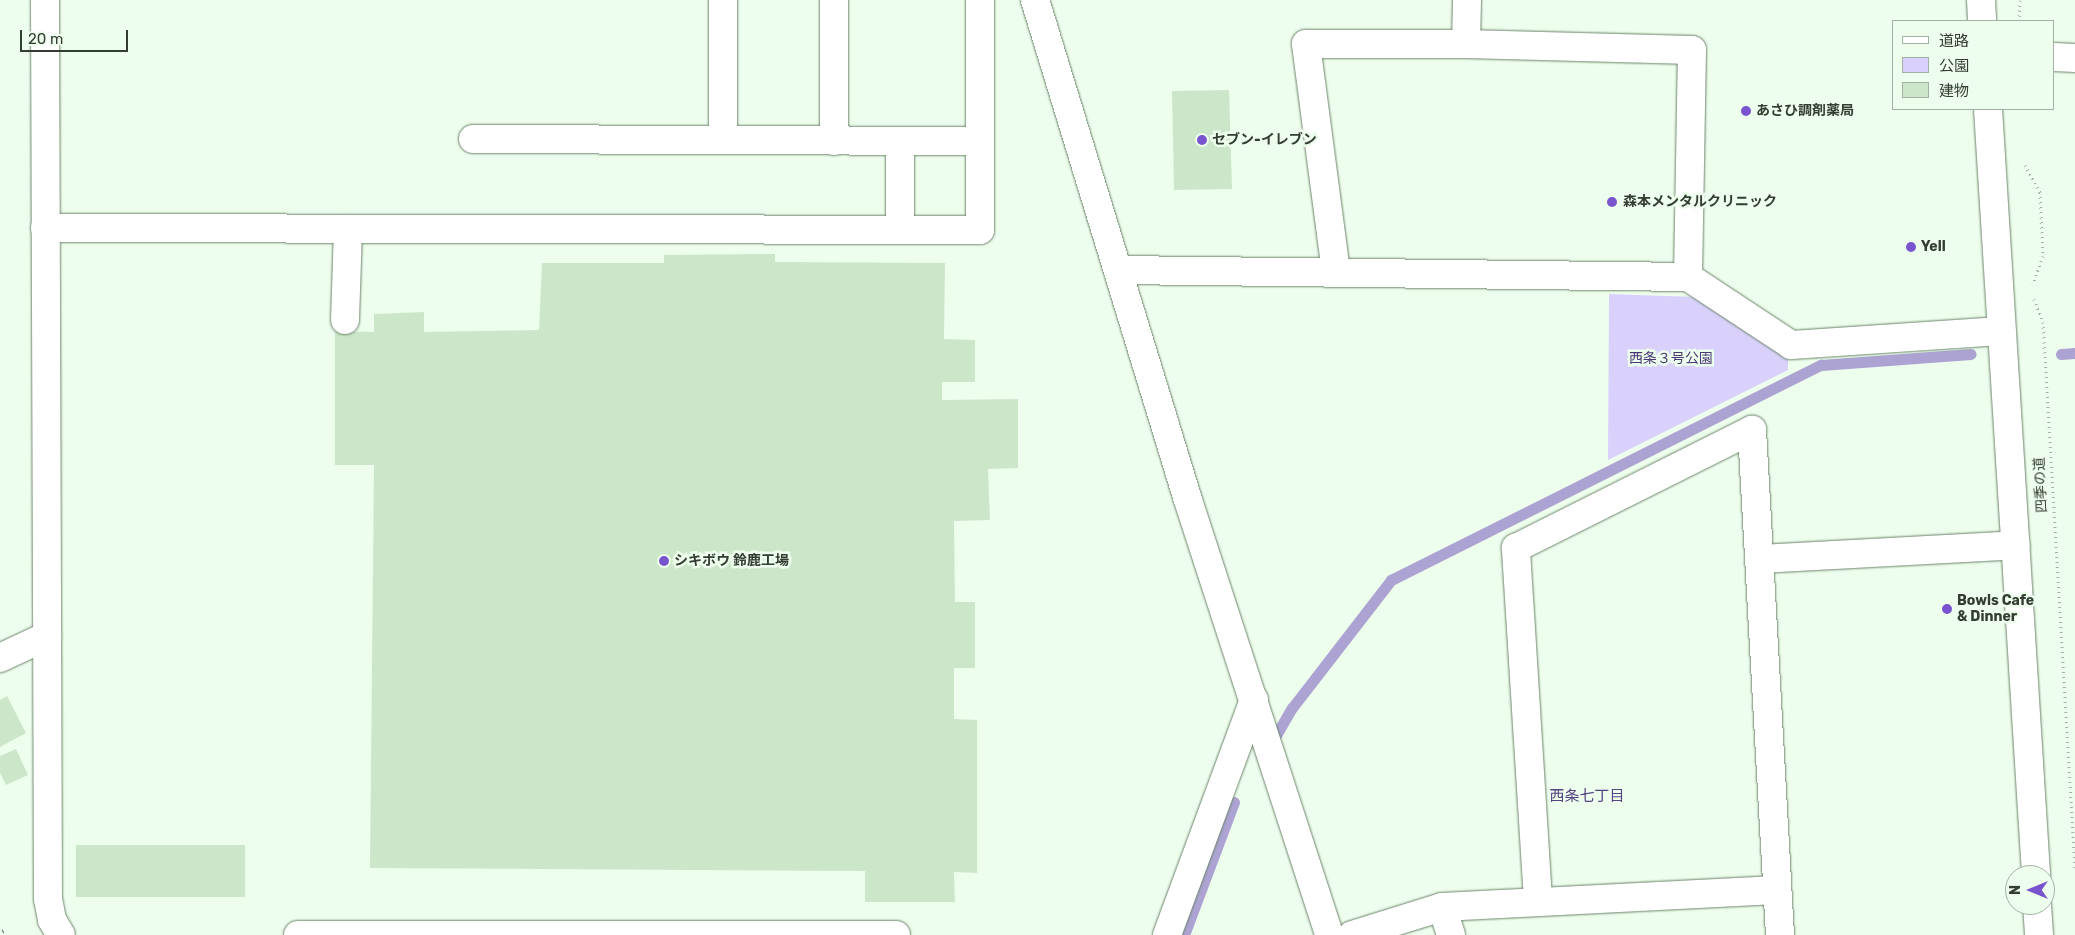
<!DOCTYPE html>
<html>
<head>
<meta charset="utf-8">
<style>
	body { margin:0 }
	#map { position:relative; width:2075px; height:935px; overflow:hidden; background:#eefeed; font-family:Rubik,"Noto Sans JP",sans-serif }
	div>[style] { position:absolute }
	.green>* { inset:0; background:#d9d1fb }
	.stream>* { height:11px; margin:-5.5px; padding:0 5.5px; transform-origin:5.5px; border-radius:5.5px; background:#aca3d2 }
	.building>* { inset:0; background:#cce6c9 }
	.path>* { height:3px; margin-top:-1.5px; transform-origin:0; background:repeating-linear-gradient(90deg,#a3b1a2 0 1px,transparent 0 5px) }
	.roads { filter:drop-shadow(0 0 1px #6c846a) drop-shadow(0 0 1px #6c846a) }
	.minor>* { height:28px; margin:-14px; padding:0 14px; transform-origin:14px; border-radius:14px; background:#fff }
	.rail>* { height:5.5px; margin-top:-2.75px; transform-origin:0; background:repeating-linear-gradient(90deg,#eefeed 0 11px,#657064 0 22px); box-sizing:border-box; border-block:1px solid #657064 }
	.dots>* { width:14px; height:14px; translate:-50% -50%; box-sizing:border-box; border:2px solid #eefeed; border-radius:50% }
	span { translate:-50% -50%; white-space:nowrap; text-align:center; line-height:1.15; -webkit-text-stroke:5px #eefeed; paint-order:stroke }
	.poi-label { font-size:14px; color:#333d32; font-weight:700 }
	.left { translate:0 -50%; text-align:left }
	.park-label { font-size:14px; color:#483974 }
	.street-label { font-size:14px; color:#333d32 }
	.neighbourhood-label { font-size:15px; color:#544482 }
	.legend { position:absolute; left:1892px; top:20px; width:162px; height:90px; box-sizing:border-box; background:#eefeed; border:1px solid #a3b1a2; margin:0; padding:6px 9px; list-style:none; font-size:15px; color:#333d32 }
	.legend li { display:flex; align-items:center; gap:10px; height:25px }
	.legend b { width:25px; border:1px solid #a3b1a2 }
	.north { position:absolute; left:2005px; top:865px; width:50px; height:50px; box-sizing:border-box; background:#eefeed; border:1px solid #a3b1a2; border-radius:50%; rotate:270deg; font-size:14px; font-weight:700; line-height:20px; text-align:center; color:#333d32 }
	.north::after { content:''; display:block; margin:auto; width:18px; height:22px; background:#7954ce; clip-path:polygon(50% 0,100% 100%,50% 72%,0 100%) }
	.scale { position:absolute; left:20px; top:30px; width:108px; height:22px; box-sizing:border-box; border:2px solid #333d32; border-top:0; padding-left:6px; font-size:15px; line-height:18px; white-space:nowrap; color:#333d32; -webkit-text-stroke:4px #eefeed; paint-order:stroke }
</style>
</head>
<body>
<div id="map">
	<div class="green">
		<i style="clip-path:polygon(1609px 294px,1696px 297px,1788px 356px,1788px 370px,1608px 460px)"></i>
	</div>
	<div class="stream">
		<i style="left:2061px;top:354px;width:14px;rotate:-4deg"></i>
		<i style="left:1275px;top:737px;width:34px;rotate:-60deg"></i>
		<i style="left:1292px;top:708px;width:162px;rotate:-52.3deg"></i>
		<i style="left:1391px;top:580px;width:481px;rotate:-26.6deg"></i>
		<i style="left:1821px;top:365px;width:150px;rotate:-4.2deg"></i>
		<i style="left:1184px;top:935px;width:142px;rotate:-69.4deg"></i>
	</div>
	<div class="building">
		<i style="clip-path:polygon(1229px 90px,1232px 189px,1174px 190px,1172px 91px)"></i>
		<i style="clip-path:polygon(775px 254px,775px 262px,945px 263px,944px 339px,975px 340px,975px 382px,942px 382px,942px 400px,1018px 399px,1018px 468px,988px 469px,990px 520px,954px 521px,955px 602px,975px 602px,975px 668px,954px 668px,954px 719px,977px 720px,977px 873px,954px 872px,955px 902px,865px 902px,865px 871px,370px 868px,374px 465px,335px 465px,335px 331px,374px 332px,374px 314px,424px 312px,424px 332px,539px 330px,542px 263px,664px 263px,664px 255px)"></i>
		<i style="clip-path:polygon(7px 696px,26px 733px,0 747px,0 700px)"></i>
		<i style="clip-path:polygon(16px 749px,28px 775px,6px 785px,0 773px,0 756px)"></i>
		<i style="clip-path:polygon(76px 845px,245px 845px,245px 897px,76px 897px)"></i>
	</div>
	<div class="path">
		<i style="left:2019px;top:21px;width:21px;rotate:-87deg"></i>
		<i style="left:2025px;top:165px;width:31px;rotate:61deg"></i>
		<i style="left:2040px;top:192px;width:64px;rotate:87.3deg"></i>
		<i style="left:2043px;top:256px;width:30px;rotate:110deg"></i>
		<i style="left:2034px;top:299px;width:25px;rotate:69deg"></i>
		<i style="left:2043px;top:322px;width:547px;rotate:86.65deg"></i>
	</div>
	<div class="roads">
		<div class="minor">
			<i style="left:45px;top:0;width:899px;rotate:89.81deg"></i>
			<i style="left:48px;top:899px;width:21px;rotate:79deg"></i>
			<i style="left:52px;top:920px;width:17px;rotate:59deg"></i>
			<i style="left:834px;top:0;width:141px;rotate:90deg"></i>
			<i style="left:1035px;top:0;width:520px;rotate:72.99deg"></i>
			<i style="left:1187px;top:497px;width:460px;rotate:72deg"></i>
			<i style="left:1981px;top:0;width:21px;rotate:87deg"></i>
			<i style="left:2054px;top:57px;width:21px;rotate:3deg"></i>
			<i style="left:1988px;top:109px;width:768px;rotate:86.41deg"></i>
			<i style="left:473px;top:139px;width:507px;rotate:0.23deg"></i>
			<i style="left:723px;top:140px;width:140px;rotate:-90deg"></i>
			<i style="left:900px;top:141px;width:89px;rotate:90deg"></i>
			<i style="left:45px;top:228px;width:935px;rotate:0.12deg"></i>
			<i style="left:980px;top:230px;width:230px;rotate:-90deg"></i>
			<i style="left:1118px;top:270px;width:570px;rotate:0.7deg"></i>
			<i style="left:1688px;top:277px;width:227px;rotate:-89deg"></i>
			<i style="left:1692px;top:50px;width:226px;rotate:-178.5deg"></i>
			<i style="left:1466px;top:44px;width:44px;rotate:-88.7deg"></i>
			<i style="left:1336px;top:272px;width:230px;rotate:-97.5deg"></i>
			<i style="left:1306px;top:44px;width:160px"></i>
			<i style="left:1688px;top:277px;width:123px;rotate:33.4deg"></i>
			<i style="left:1791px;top:345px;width:211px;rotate:-3.8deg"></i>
			<i style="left:345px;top:320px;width:91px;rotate:-88.1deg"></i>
			<i style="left:1760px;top:559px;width:256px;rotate:-3.1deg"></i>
			<i style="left:0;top:658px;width:52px;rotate:-25.1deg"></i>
			<i style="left:1538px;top:900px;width:353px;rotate:-93.6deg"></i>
			<i style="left:1516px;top:548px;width:264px;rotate:-26.6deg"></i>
			<i style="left:1752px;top:430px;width:506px;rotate:86.83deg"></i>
			<i style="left:2037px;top:905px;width:30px;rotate:86deg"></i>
			<i style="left:1442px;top:907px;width:29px;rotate:72deg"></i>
			<i style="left:298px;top:935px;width:598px"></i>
			<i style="left:1167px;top:935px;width:251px;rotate:-69.7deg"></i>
			<i style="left:1352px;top:935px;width:94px;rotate:-17.3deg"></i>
			<i style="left:1442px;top:907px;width:335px;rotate:-2.9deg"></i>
		</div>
	</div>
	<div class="rail">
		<i style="left:0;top:931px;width:4px;rotate:63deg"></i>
	</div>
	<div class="dots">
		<i style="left:1746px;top:111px;background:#7954ce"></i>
		<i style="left:1202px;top:140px;background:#7954ce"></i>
		<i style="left:1612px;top:202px;background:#7954ce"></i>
		<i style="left:1911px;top:247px;background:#7954ce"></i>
		<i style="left:664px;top:561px;background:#7954ce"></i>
		<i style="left:1947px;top:609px;background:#7954ce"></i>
	</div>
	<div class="poi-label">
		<span class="left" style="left:1756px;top:111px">あさひ調剤薬局</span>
		<span class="left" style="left:1212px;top:140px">セブン-イレブン</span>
		<span class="left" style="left:1623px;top:202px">森本メンタルクリニック</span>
		<span class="left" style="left:1921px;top:247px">Yell</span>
		<span class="left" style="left:674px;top:561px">シキボウ 鈴鹿工場</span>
		<span class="left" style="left:1957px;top:609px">Bowls Cafe<br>&amp; Dinner</span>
	</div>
	<div class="park-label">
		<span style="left:1671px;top:359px">西条３号公園</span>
	</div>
	<div class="street-label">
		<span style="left:2041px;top:485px;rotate:-93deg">四季の道</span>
	</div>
	<div class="neighbourhood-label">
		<span style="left:1587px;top:797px">西条七丁目</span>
	</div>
	<ul class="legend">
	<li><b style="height:6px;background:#fff"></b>道路</li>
	<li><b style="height:14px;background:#d9d1fb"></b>公園</li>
	<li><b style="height:14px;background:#cce6c9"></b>建物</li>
	</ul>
	<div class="north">N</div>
	<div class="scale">20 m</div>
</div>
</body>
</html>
